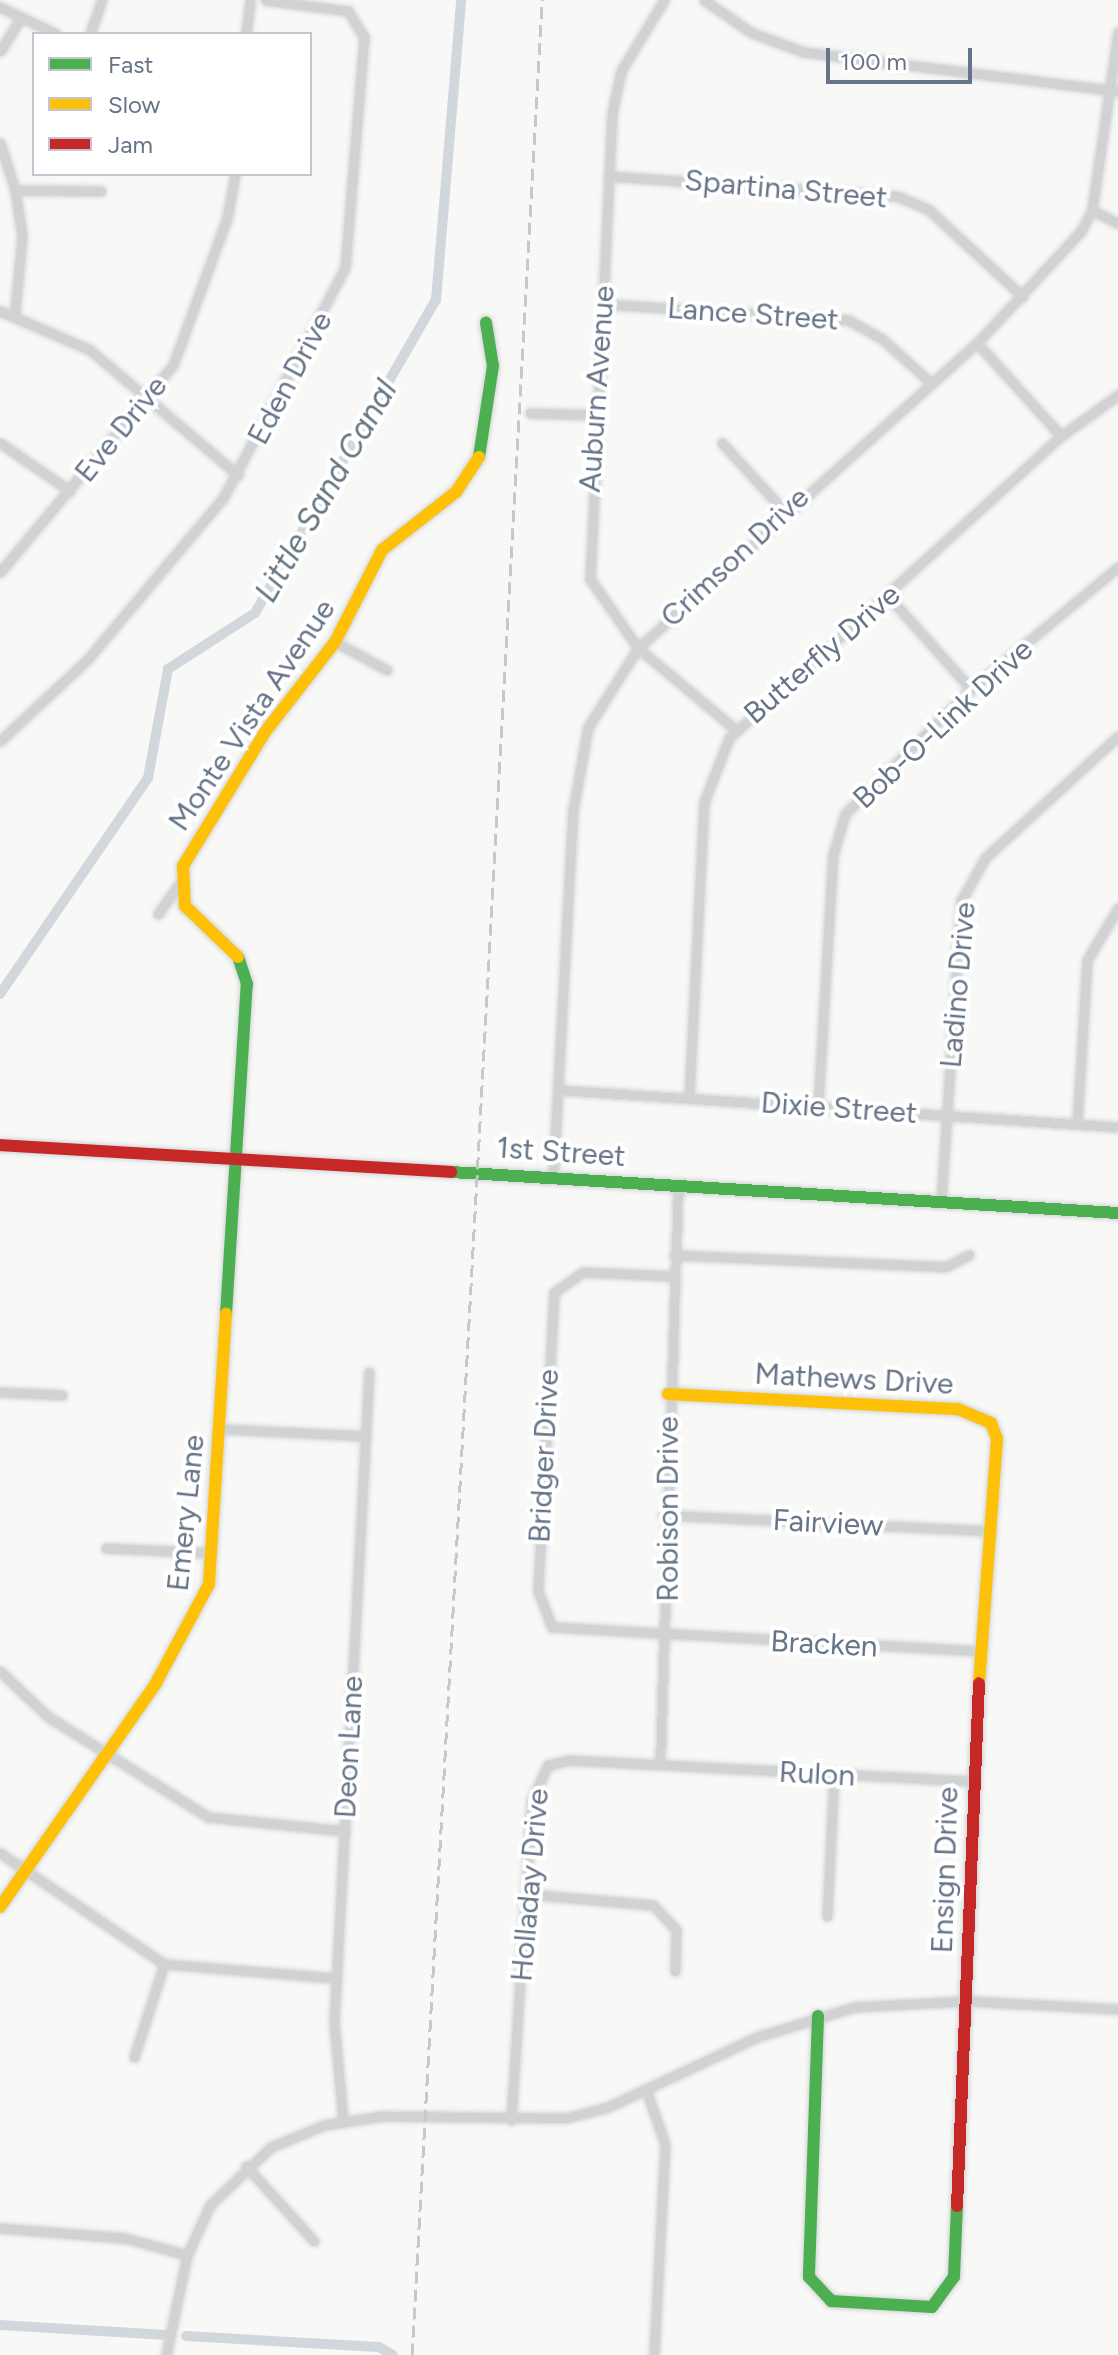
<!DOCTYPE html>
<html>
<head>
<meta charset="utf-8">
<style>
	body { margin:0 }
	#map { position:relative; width:1118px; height:2355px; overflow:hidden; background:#f8f8f7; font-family:Figtree,sans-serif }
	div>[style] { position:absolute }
	.canal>* { height:10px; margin:-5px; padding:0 5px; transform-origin:5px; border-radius:5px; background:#d2d7db }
	.roads { filter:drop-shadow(0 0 2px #d3d5d6) drop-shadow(0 0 2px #d3d5d6) }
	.street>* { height:9px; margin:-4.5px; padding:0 4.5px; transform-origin:4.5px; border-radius:4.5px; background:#d1d2d3 }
	.fast>* { height:12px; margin:-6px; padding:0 6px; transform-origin:6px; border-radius:6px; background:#4caf50 }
	.slow>* { height:12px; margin:-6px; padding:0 6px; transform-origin:6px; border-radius:6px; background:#ffc107 }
	.jam>* { height:12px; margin:-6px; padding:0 6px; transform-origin:6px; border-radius:6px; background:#c62828 }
	.rail>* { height:3px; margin-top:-1.5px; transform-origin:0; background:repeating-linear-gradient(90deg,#c7c8c9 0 12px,transparent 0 18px) }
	span { translate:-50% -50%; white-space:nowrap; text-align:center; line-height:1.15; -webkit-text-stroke:8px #fff; paint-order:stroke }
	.street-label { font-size:30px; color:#667488 }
	.water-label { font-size:32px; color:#637683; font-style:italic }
	.legend { position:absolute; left:32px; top:32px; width:280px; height:144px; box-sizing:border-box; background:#fff; border:2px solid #c2c7cf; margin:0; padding:10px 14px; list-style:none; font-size:24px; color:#667488 }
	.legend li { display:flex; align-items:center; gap:16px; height:40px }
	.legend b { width:40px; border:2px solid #c2c7cf }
	.scale { position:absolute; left:826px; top:48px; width:146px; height:36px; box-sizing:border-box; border:4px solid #667488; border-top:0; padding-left:10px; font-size:24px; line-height:28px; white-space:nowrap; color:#667488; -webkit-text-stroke:6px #fff; paint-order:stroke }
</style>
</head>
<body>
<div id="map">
	<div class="canal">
		<i style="left:0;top:994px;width:262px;rotate:-55.6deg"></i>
		<i style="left:148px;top:778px;width:111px;rotate:-79.6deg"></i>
		<i style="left:168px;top:669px;width:103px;rotate:-32.8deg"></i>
		<i style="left:255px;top:613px;width:362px;rotate:-60deg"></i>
		<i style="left:436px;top:300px;width:301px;rotate:-85.2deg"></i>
		<i style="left:0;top:2325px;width:167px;rotate:3.4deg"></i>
		<i style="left:186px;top:2336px;width:193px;rotate:3.3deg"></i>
		<i style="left:379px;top:2347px;width:16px;rotate:30deg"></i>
	</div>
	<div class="roads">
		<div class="street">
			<i style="left:664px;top:0;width:83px;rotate:121.2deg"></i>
			<i style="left:621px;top:71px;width:43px;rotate:102.1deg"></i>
			<i style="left:612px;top:113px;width:467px;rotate:92.7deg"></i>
			<i style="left:590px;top:579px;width:84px;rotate:55.2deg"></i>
			<i style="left:638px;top:648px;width:126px;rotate:39.9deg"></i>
			<i style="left:704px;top:0;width:58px;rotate:34.5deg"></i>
			<i style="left:752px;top:33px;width:55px;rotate:20.1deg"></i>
			<i style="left:804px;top:52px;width:316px;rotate:7.1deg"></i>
			<i style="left:0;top:7px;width:62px;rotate:25.7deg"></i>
			<i style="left:90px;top:34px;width:36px;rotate:-71deg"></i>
			<i style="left:246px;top:34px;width:34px;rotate:-83deg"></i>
			<i style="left:0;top:51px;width:38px;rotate:-58deg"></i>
			<i style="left:0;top:143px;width:49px;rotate:72.3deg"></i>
			<i style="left:15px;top:190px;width:86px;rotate:0.7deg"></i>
			<i style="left:608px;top:176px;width:290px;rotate:4deg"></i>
			<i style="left:897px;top:196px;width:34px;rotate:23deg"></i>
			<i style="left:928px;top:209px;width:129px;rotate:42.8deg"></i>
			<i style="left:15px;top:190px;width:47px;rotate:81.3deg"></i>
			<i style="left:22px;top:236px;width:76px;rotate:95.3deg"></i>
			<i style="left:1092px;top:210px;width:29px;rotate:27deg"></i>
			<i style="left:603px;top:304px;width:246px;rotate:3.7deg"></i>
			<i style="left:848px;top:320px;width:38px;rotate:29deg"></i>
			<i style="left:881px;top:338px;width:64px;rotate:41.9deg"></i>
			<i style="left:0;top:311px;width:98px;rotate:23.4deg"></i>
			<i style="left:90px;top:350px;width:194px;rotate:40.2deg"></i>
			<i style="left:977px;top:343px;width:125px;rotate:47.9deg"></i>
			<i style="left:530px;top:413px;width:67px;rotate:1.7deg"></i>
			<i style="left:0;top:443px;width:85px;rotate:34.4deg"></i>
			<i style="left:722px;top:443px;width:92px;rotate:47.6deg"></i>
			<i style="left:0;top:572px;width:270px;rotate:-50.1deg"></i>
			<i style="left:173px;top:365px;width:157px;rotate:-69.8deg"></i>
			<i style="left:227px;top:218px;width:45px;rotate:-79.7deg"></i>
			<i style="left:889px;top:597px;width:123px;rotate:48.3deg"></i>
			<i style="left:335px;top:642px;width:59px;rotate:28.3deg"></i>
			<i style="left:248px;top:720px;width:21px;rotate:35deg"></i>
			<i style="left:0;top:741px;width:119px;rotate:-43deg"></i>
			<i style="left:87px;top:660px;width:212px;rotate:-50deg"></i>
			<i style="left:223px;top:498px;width:260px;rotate:-62.1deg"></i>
			<i style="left:345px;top:268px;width:232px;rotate:-85.3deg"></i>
			<i style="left:364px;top:37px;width:31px;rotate:-122deg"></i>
			<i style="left:348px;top:11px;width:83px;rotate:-172.4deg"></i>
			<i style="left:158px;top:914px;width:38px;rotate:-55deg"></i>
			<i style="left:560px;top:1090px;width:559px;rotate:3.79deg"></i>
			<i style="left:689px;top:1097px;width:295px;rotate:-87.1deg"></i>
			<i style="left:704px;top:802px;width:69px;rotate:-68.7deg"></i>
			<i style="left:729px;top:738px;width:449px;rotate:-42.3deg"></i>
			<i style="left:1061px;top:436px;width:70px;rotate:-35.7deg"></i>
			<i style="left:818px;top:1105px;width:250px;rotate:-86.6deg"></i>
			<i style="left:833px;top:855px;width:43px;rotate:-73.7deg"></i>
			<i style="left:845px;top:814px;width:177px;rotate:-44.8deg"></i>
			<i style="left:971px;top:689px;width:191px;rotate:-39.7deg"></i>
			<i style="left:1077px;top:1124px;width:164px;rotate:-86.5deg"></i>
			<i style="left:1087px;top:960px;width:61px;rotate:-59.2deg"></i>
			<i style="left:553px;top:1177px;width:368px;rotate:-86.9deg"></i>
			<i style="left:573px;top:810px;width:84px;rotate:-79.8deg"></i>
			<i style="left:588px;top:727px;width:93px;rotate:-57.7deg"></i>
			<i style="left:638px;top:648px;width:456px;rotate:-42deg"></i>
			<i style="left:977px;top:343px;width:153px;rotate:-47.1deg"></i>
			<i style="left:1081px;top:231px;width:24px;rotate:-62deg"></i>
			<i style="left:1092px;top:210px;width:180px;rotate:-81.7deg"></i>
			<i style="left:941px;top:1202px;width:302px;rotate:-86.2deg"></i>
			<i style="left:961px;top:901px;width:49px;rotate:-60.8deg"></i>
			<i style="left:985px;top:858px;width:180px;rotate:-42.5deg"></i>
			<i style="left:674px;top:1255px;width:271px;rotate:2.5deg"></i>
			<i style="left:945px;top:1267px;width:27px;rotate:-27deg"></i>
			<i style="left:671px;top:1276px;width:88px;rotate:-177.4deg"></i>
			<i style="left:583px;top:1272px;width:35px;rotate:145deg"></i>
			<i style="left:554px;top:1292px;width:299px;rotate:93.1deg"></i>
			<i style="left:538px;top:1591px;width:39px;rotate:69deg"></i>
			<i style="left:552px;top:1627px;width:429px;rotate:3.2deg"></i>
			<i style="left:0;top:1392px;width:62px;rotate:2.8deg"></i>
			<i style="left:222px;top:1429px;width:144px;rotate:2.8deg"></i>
			<i style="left:663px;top:1515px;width:329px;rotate:2.8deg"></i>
			<i style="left:106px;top:1548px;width:106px;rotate:2.7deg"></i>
			<i style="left:0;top:1671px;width:65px;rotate:43.8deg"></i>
			<i style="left:47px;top:1716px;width:190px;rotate:32.1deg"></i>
			<i style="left:208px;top:1817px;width:138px;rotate:5.8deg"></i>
			<i style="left:660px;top:1764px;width:579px;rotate:-88.22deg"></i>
			<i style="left:0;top:1853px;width:198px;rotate:34.1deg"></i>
			<i style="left:164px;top:1964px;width:173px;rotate:4.7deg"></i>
			<i style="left:527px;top:1894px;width:126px;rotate:5deg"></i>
			<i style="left:653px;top:1905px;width:34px;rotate:47deg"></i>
			<i style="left:676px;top:1930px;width:41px;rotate:91.4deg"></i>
			<i style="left:827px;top:1916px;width:141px;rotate:-87.2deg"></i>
			<i style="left:134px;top:2057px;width:98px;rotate:-72.1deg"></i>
			<i style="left:646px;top:2090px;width:57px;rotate:70.6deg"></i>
			<i style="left:665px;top:2144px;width:211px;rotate:93deg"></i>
			<i style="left:511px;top:2120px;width:322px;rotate:-86.3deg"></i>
			<i style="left:532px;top:1799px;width:38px;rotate:-65deg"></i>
			<i style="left:548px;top:1765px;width:22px;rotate:-13deg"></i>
			<i style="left:569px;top:1760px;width:407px;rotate:3deg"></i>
			<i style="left:343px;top:2121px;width:99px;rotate:-95.2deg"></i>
			<i style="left:334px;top:2022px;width:651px;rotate:-86.92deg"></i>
			<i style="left:246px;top:2166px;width:101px;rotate:47.8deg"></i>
			<i style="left:0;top:2228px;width:125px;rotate:4.6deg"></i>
			<i style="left:125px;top:2238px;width:64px;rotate:15.3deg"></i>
			<i style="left:166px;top:2355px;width:102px;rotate:-78.1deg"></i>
			<i style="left:187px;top:2255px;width:55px;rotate:-65.3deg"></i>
			<i style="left:210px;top:2205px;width:84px;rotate:-43.6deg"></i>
			<i style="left:271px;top:2147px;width:57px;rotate:-22.5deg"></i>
			<i style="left:324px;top:2125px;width:59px;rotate:-8.8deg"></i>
			<i style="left:382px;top:2116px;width:184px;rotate:0.6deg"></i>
			<i style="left:566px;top:2118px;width:43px;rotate:-14.7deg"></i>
			<i style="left:608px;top:2107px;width:165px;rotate:-25.2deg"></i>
			<i style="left:757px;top:2037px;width:102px;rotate:-17.2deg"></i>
			<i style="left:854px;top:2007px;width:112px;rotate:-3.1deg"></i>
			<i style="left:966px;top:2001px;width:152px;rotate:3deg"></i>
		</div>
		<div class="fast">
			<i style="left:479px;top:457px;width:92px;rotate:-81.3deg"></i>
			<i style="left:493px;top:366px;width:44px;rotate:-99.2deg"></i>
			<i style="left:451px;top:1172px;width:668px;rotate:3.52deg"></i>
			<i style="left:226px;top:1314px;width:331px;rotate:-86.4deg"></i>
			<i style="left:247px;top:984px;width:28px;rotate:-108deg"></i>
			<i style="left:818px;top:2016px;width:261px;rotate:92deg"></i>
			<i style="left:809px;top:2277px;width:33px;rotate:47deg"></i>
			<i style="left:831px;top:2301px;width:101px;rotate:3.4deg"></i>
			<i style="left:932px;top:2307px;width:37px;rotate:-54deg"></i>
			<i style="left:954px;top:2277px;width:71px;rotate:-87.6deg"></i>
		</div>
		<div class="slow">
			<i style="left:238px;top:957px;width:74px;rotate:-136.1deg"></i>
			<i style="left:185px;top:906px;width:40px;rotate:-92.9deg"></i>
			<i style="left:183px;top:866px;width:157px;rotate:-58.5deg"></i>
			<i style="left:265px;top:732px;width:114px;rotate:-52.1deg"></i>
			<i style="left:335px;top:642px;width:103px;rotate:-62.9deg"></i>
			<i style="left:382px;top:550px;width:94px;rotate:-38.1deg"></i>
			<i style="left:456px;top:492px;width:42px;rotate:-56.7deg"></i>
			<i style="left:668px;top:1394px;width:290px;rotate:3deg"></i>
			<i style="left:958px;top:1409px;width:36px;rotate:23deg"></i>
			<i style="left:991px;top:1423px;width:17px;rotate:69deg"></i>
			<i style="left:997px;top:1439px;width:245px;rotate:94.2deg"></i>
			<i style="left:0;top:1907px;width:273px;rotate:-55.1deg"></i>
			<i style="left:156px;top:1683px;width:112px;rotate:-61.8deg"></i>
			<i style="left:209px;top:1584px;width:271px;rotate:-86.4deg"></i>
		</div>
		<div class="jam">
			<i style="left:0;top:1145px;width:452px;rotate:3.4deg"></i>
			<i style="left:957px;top:2206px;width:523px;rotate:-87.59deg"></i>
		</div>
	</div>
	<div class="rail">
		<i style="left:412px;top:2355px;width:2359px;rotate:-86.84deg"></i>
	</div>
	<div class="street-label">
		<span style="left:786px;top:189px;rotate:5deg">Spartina Street</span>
		<span style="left:753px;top:314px;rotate:4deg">Lance Street</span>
		<span style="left:290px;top:378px;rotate:-62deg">Eden Drive</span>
		<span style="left:597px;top:389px;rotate:-86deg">Auburn Avenue</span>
		<span style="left:121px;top:429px;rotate:-51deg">Eve Drive</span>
		<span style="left:735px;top:557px;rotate:-43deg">Crimson Drive</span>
		<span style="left:822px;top:654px;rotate:-41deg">Butterfly Drive</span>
		<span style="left:252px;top:715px;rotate:-56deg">Monte Vista Avenue</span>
		<span style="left:943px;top:724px;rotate:-43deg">Bob-O-Link Drive</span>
		<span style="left:958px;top:985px;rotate:-85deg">Ladino Drive</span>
		<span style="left:839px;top:1108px;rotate:4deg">Dixie Street</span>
		<span style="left:561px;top:1152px;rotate:4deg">1st Street</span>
		<span style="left:854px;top:1379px;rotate:3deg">Mathews Drive</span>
		<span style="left:544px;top:1456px;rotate:-87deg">Bridger Drive</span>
		<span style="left:668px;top:1509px;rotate:-90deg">Robison Drive</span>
		<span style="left:186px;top:1513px;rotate:-84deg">Emery Lane</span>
		<span style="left:828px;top:1523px;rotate:3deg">Fairview</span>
		<span style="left:824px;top:1644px;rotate:3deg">Bracken</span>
		<span style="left:349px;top:1747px;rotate:-87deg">Deon Lane</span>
		<span style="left:817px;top:1774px;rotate:3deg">Rulon</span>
		<span style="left:945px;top:1870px;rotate:-88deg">Ensign Drive</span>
		<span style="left:530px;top:1885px;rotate:-85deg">Holladay Drive</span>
	</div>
	<div class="water-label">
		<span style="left:326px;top:491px;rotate:-60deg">Little Sand Canal</span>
	</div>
	<ul class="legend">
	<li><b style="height:10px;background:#4caf50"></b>Fast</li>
	<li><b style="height:10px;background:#ffc107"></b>Slow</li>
	<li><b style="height:10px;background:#c62828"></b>Jam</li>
	</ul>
	<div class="scale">100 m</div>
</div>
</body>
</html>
